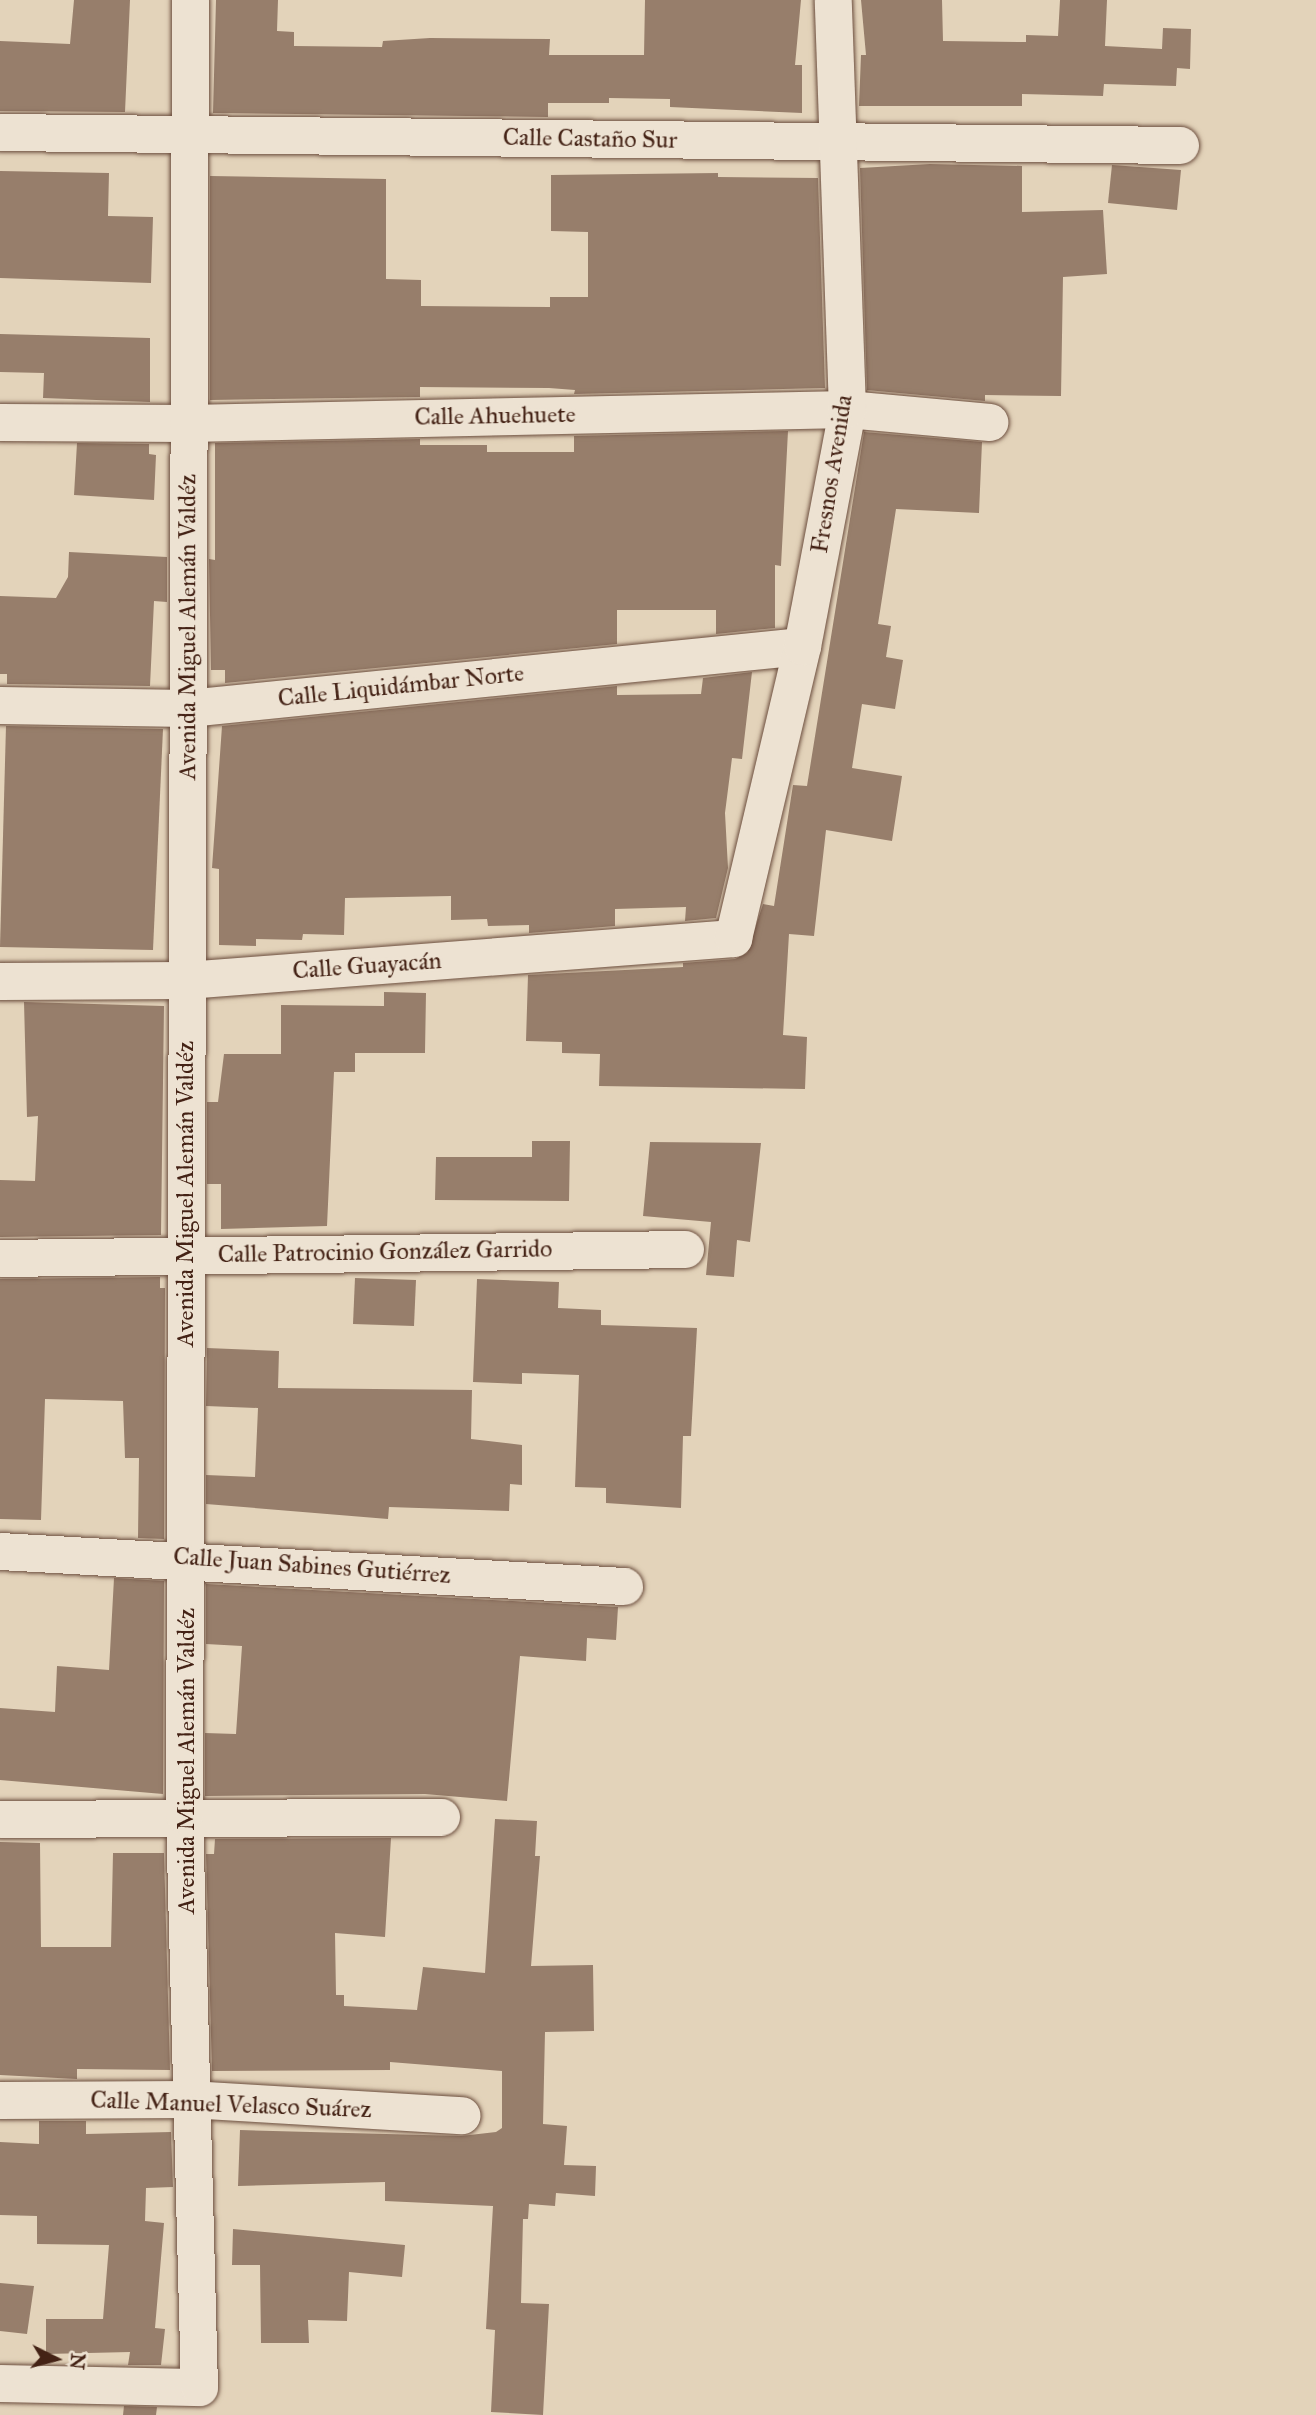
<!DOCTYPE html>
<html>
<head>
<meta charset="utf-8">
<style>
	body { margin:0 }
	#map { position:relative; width:1316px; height:2415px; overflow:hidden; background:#e3d3ba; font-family:"IM FELL Great Primer",serif }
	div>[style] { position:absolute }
	.building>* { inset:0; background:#977e6b }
	.roads { filter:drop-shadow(0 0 2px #6c4e3e) drop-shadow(0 0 2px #6c4e3e) }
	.minor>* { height:37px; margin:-18.5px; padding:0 18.5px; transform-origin:18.5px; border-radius:18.5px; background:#ede2d2 }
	span { translate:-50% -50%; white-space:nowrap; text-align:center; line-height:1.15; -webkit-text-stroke:5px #ede2d2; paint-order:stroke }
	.street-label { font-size:24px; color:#442215 }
	.north { position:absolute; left:21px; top:2324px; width:70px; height:70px; -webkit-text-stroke:5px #ede2d2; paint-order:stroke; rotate:96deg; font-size:19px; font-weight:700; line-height:28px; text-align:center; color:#442215 }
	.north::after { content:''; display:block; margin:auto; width:24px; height:32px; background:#442215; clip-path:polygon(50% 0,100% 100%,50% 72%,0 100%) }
</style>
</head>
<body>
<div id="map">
	<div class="building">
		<i style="clip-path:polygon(74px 0,130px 0,125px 112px,0 111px,0 41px,70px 44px)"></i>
		<i style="clip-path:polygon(216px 0,278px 0,277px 31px,294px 32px,294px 46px,382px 47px,383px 41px,430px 38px,550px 39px,549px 55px,644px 55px,645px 0,801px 0,795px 65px,802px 65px,802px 113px,670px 107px,670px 99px,609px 98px,609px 103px,548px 103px,548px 117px,213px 113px)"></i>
		<i style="clip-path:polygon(861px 0,942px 0,943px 41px,1026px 42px,1026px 35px,1058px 36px,1060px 0,1107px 0,1105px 46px,1162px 49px,1163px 28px,1191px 29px,1190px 69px,1177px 68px,1176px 86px,1104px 84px,1103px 96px,1022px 94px,1022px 106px,859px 106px,861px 55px,866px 55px)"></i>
		<i style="clip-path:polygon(930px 164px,1022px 166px,1022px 212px,1103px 210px,1107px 274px,1063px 277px,1061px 396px,985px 395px,985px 401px,867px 390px,860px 168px)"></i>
		<i style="clip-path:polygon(1112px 165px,1181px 170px,1177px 210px,1108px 203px)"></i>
		<i style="clip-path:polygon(0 171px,109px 173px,108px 216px,153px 217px,151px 283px,0 278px)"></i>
		<i style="clip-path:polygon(718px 173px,718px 177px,818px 178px,825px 388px,574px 394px,575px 390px,549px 388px,420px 387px,420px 397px,210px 400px,210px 176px,386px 179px,386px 279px,421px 280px,421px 306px,550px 307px,550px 297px,588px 297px,588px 232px,551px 231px,551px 175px)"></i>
		<i style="clip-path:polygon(0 334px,150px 338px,150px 402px,43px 398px,44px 373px,0 372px)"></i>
		<i style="clip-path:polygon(788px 431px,781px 566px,775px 565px,775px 628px,716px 634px,716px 610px,617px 610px,617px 644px,225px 683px,225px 670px,211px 670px,209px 559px,215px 560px,215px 443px,420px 439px,420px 445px,487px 445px,487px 452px,574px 452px,574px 436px)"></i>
		<i style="clip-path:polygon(864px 432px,982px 442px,979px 513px,896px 509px,878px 624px,891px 626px,886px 657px,903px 660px,895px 709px,862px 704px,852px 768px,902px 776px,892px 841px,826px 830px,814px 936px,789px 934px,783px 1035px,807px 1037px,805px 1089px,599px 1086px,600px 1054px,562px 1053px,562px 1042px,526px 1041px,528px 975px,683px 967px,683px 963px,735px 959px,747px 953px,763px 904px,774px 906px,793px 785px,807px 786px)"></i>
		<i style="clip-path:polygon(77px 443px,149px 444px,149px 454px,156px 455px,154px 500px,74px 495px)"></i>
		<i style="clip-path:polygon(69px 552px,167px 557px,167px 602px,154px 601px,150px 686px,7px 684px,7px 674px,0 674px,0 596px,56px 598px,68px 577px)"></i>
		<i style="clip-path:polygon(752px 672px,742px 759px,732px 758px,725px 813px,728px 868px,716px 918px,685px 921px,686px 907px,615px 909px,615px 926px,529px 933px,529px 925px,488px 926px,487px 919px,451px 920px,451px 896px,345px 898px,344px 935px,303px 934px,302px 940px,256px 939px,256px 946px,219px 945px,219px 869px,212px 868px,222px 726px,617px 686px,617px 695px,701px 694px,703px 678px)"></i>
		<i style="clip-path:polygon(6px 726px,163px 729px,153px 950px,0 947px)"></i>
		<i style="clip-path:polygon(384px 992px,426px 993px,425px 1053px,355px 1053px,355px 1072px,334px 1072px,327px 1226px,221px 1229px,221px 1184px,207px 1184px,207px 1102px,218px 1102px,224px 1054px,281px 1054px,281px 1005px,384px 1006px)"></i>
		<i style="clip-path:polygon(24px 1002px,164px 1006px,161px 1235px,0 1237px,0 1180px,35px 1181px,38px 1116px,27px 1117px)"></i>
		<i style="clip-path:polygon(532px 1141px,570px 1141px,569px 1201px,435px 1200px,436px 1157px,532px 1157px)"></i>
		<i style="clip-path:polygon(650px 1142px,761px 1143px,750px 1242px,737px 1240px,734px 1277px,706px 1275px,711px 1222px,643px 1216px)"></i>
		<i style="clip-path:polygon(160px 1277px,160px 1288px,165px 1288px,164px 1539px,138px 1538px,139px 1458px,125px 1458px,123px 1401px,45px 1399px,41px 1520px,0 1519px,0 1279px)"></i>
		<i style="clip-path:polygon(355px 1278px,416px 1280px,414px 1326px,353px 1324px)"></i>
		<i style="clip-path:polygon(477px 1279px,559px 1282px,558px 1308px,601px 1310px,601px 1325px,697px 1328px,691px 1436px,683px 1436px,681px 1508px,606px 1503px,606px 1488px,575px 1487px,579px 1375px,522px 1373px,522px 1384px,473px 1382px)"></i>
		<i style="clip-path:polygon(207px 1348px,279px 1351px,278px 1388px,472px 1390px,471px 1439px,522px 1445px,522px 1485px,510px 1484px,509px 1511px,389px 1507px,388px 1519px,206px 1504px,206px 1475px,255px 1477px,258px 1408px,206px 1406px)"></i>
		<i style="clip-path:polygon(114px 1578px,164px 1581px,163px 1794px,0 1780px,0 1708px,55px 1712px,57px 1666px,109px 1670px)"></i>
		<i style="clip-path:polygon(206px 1584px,618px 1607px,616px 1640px,587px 1638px,586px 1661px,520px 1656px,507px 1801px,425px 1794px,205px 1796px,205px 1733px,236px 1734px,242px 1646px,206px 1644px)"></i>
		<i style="clip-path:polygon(495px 1819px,537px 1821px,535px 1856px,540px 1856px,531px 1966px,593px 1965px,594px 2031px,545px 2032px,543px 2124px,567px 2126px,564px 2165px,596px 2166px,595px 2196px,556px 2193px,555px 2206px,529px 2204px,528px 2219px,523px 2219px,521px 2303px,549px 2304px,543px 2415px,491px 2412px,495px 2330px,486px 2329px,493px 2206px,385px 2201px,385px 2182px,238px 2186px,240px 2130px,461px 2136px,496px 2132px,502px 2128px,502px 2071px,390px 2062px,390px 2070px,212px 2071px,206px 1854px,214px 1854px,215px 1839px,391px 1838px,385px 1937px,335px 1933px,336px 1995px,344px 1995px,344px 2006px,417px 2010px,423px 1967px,485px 1973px)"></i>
		<i style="clip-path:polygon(0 1842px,40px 1843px,41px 1947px,111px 1947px,113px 1853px,164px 1853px,170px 2070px,77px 2069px,77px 2079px,0 2075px)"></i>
		<i style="clip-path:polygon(39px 2121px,86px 2121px,86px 2134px,171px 2132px,173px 2187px,146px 2188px,145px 2221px,164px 2223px,155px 2328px,165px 2329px,161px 2365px,128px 2365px,130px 2352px,46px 2354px,46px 2319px,103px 2319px,109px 2245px,37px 2244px,37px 2216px,0 2215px,0 2142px,39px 2144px)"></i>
		<i style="clip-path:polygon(233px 2229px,405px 2245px,402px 2277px,349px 2272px,347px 2321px,308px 2320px,309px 2343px,261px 2343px,260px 2265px,232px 2265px)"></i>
		<i style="clip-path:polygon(0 2283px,34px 2286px,27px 2334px,0 2331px)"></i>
		<i style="clip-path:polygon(124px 2406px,157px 2407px,156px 2415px,123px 2415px)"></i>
	</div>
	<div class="roads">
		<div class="minor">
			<i style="left:0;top:132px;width:1180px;rotate:0.63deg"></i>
			<i style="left:0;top:422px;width:188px;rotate:0.3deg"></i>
			<i style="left:188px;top:423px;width:659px;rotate:-1.22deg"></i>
			<i style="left:847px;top:409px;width:143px;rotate:5.2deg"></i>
			<i style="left:0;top:705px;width:188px;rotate:0.9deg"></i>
			<i style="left:188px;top:708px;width:617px;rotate:-5.77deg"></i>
			<i style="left:0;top:981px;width:186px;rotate:-0.3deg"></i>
			<i style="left:186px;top:980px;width:549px;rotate:-4.39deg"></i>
			<i style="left:733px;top:938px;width:300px;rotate:-76.7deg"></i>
			<i style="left:802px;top:646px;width:241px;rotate:-79.2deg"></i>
			<i style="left:847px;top:409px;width:409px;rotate:-92deg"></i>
			<i style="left:0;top:1258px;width:685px;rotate:-0.75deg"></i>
			<i style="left:0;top:1551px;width:625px;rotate:3.21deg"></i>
			<i style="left:0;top:1819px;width:441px;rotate:-0.3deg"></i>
			<i style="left:0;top:2100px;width:189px;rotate:-0.3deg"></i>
			<i style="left:189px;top:2099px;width:273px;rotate:3.4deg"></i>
			<i style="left:0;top:2383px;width:199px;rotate:1.2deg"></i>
			<i style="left:199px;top:2387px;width:572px;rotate:-91.5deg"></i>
			<i style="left:184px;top:1815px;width:1815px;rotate:-89.81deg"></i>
		</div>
	</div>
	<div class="street-label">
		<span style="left:590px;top:139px;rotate:1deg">Calle Castaño Sur</span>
		<span style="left:495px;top:416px;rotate:-1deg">Calle Ahuehuete</span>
		<span style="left:832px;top:474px;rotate:-81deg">Fresnos Avenida</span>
		<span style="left:188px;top:627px;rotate:-90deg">Avenida Miguel Alemán Valdéz</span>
		<span style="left:401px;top:686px;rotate:-6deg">Calle Liquidámbar Norte</span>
		<span style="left:367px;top:966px;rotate:-4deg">Calle Guayacán</span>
		<span style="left:186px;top:1194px;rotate:-90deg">Avenida Miguel Alemán Valdéz</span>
		<span style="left:385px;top:1252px;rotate:-1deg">Calle Patrocinio González Garrido</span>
		<span style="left:312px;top:1566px;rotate:4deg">Calle Juan Sabines Gutiérrez</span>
		<span style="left:187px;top:1761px;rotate:-90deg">Avenida Miguel Alemán Valdéz</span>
		<span style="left:231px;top:2105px;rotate:2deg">Calle Manuel Velasco Suárez</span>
	</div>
	<div class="north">N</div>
</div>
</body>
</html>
